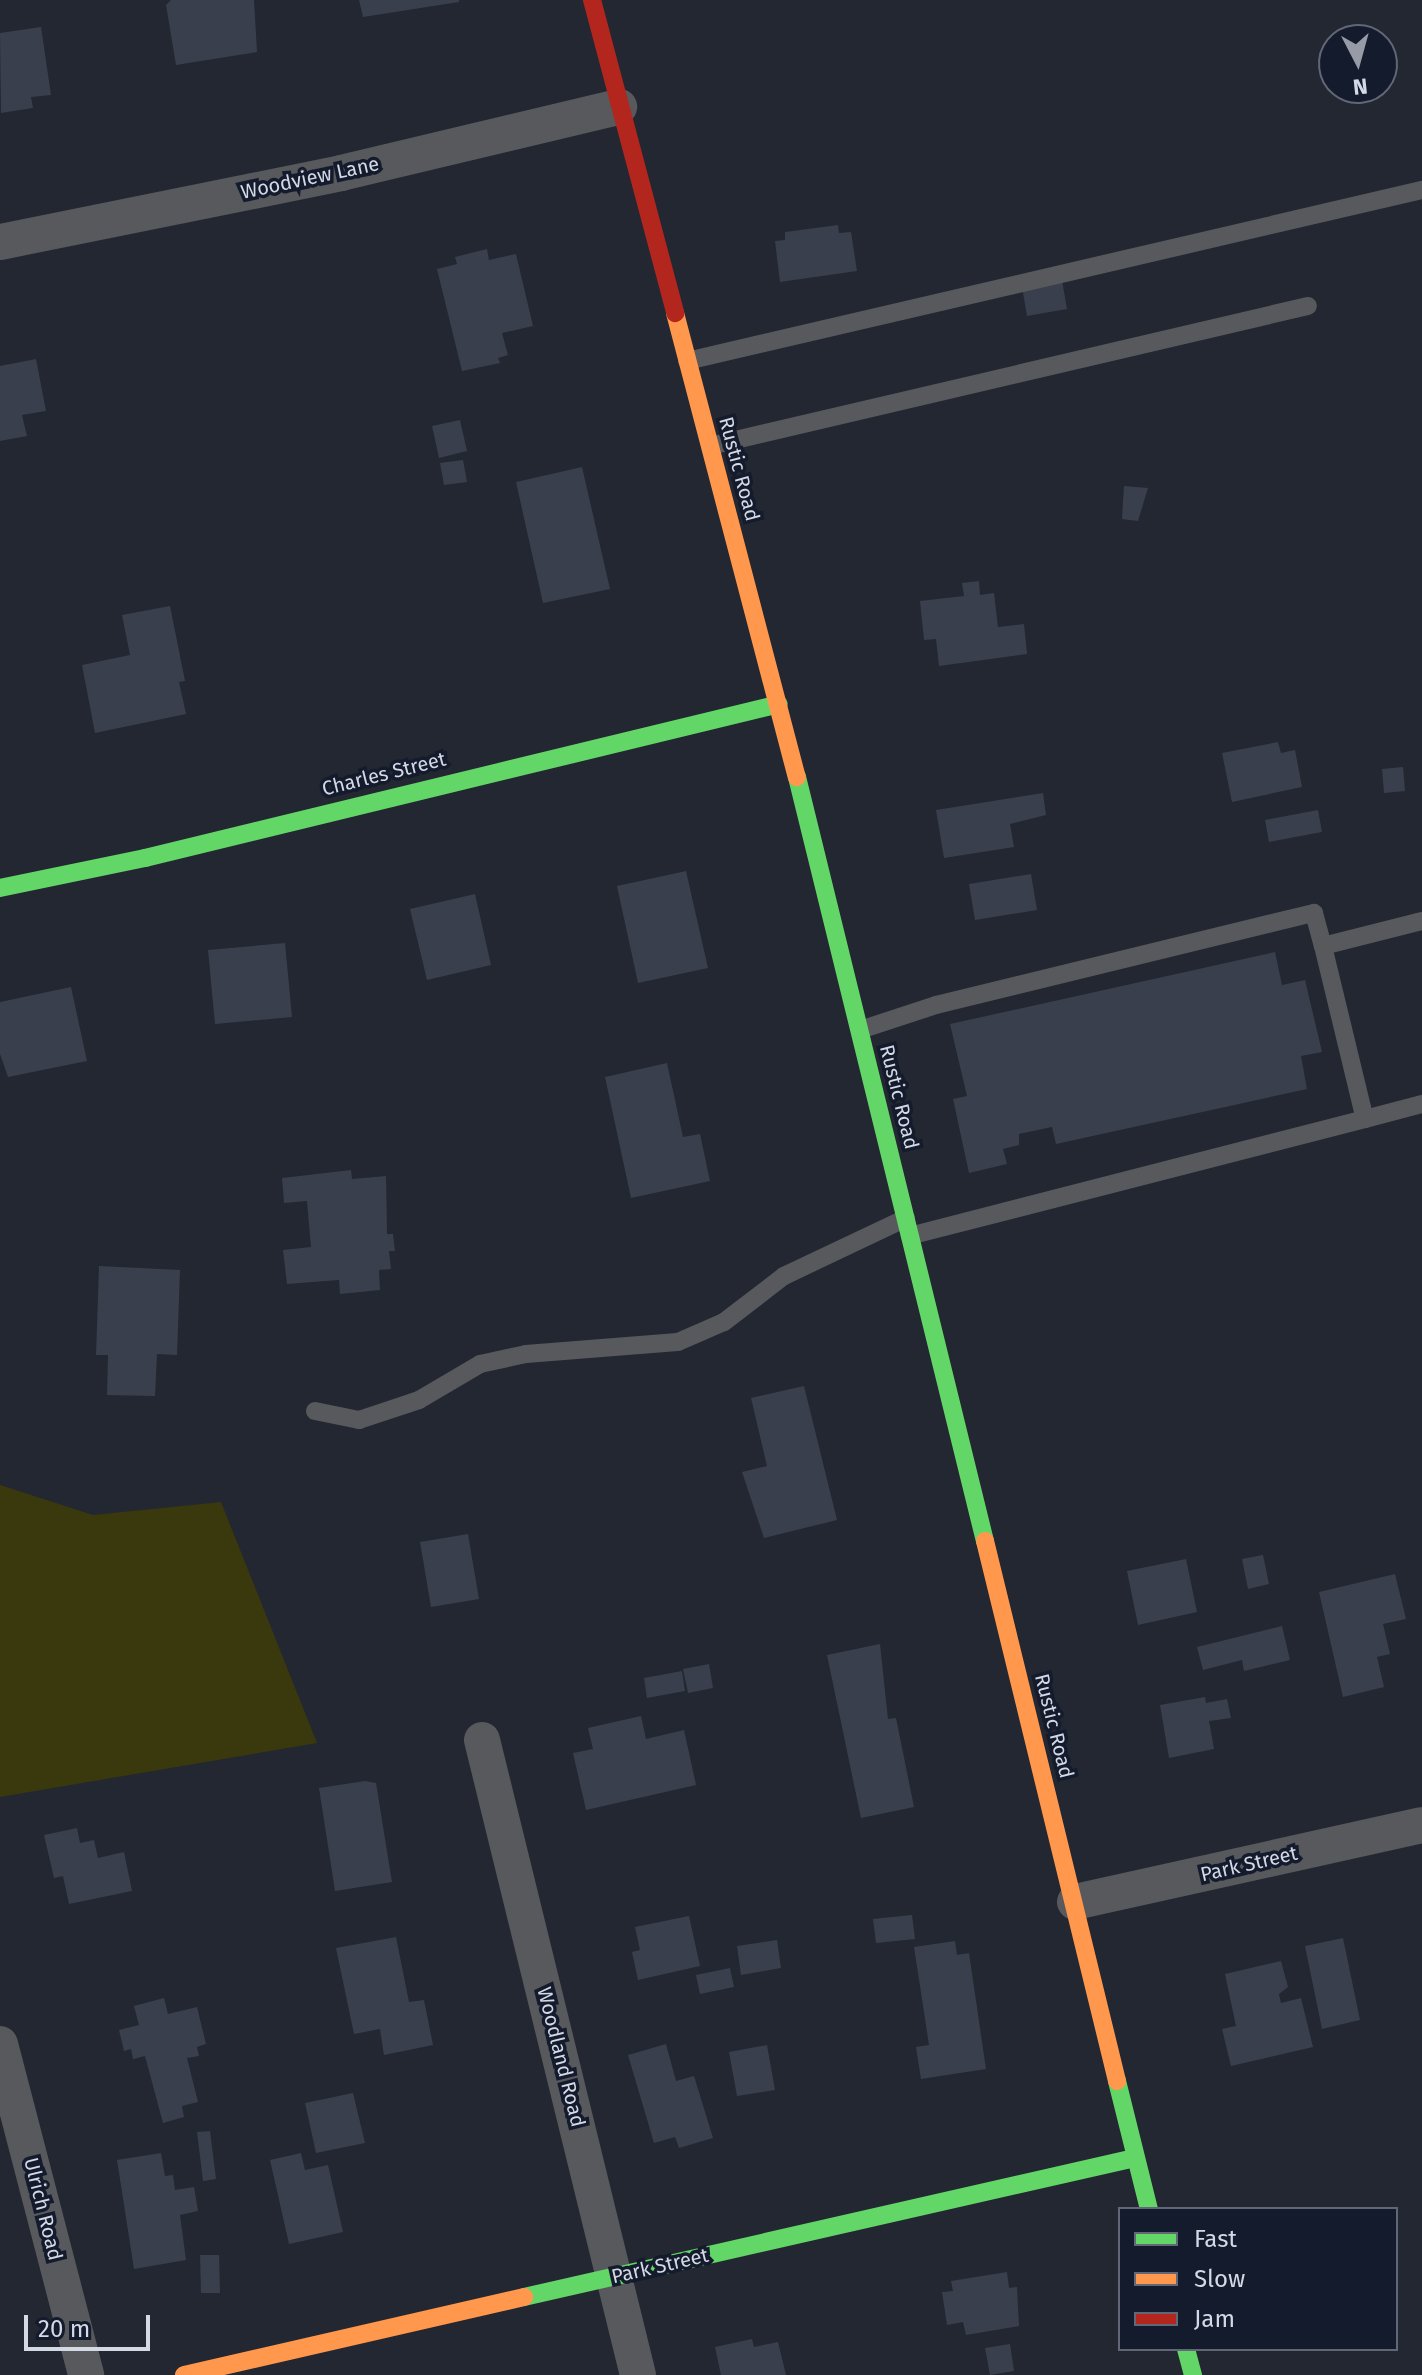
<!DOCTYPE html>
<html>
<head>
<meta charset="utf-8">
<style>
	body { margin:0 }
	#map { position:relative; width:1422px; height:2375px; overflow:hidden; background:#232731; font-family:"Fira Sans",sans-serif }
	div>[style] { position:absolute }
	.green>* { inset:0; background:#39390d }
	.building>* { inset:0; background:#3a3f4d }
	.lane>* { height:18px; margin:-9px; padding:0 9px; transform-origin:9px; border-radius:9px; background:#57595d }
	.street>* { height:36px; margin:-18px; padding:0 18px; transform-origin:18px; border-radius:18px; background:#57595d }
	.fast>* { height:18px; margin:-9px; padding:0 9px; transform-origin:9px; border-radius:9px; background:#63d668 }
	.slow>* { height:18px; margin:-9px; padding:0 9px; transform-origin:9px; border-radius:9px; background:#ff974d }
	.jam>* { height:18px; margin:-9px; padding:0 9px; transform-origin:9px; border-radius:9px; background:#b3261e }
	span { translate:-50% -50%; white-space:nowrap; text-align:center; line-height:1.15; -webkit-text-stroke:7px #141b2d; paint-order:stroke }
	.street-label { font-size:20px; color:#d4d9e6 }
	.legend { position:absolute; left:1118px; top:2207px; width:280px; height:144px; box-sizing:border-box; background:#141b2d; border:2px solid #616777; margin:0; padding:10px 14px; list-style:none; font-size:24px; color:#d4d9e6 }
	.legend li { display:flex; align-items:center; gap:16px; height:40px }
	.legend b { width:40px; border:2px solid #616777 }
	.north { position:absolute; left:1318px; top:24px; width:80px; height:80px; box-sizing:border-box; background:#141b2d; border:2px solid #616777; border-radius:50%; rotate:174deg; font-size:22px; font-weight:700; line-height:32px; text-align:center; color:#d4d9e6 }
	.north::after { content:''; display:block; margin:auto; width:28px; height:36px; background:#969ba7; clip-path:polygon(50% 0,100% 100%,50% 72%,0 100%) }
	.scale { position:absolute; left:24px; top:2315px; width:126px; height:36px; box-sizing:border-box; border:4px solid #d4d9e6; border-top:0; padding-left:10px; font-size:24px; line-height:28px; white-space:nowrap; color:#d4d9e6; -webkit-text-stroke:6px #141b2d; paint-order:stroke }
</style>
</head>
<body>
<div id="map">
	<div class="green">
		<i style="clip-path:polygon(0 1485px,93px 1515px,221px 1502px,317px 1743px,0 1797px)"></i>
	</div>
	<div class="building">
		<i style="clip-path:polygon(171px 0,254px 0,257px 52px,176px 65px,166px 5px)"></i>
		<i style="clip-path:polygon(359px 0,459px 0,459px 2px,363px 17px)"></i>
		<i style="clip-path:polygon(41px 27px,51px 95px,31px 97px,33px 108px,1px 113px,0 33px)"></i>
		<i style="clip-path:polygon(838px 225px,839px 233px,851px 232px,857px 271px,780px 282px,775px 241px,785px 240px,785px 232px)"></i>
		<i style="clip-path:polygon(487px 249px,489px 260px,516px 254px,533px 326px,502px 333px,508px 355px,498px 358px,500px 363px,462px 371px,437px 269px,457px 264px,455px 257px)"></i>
		<i style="clip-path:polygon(1062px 280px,1067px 309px,1027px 316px,1022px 287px)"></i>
		<i style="clip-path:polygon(36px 359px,46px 411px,22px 415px,27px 436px,0 441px,0 366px)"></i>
		<i style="clip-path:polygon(460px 420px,467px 451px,439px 458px,432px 426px)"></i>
		<i style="clip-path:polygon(463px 460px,467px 482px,444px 485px,440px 463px)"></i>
		<i style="clip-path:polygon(582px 467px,610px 589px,543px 603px,516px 482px)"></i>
		<i style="clip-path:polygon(1124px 486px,1148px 488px,1138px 521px,1122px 519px)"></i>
		<i style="clip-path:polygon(979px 581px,980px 595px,994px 593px,998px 627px,1024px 624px,1027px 654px,939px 666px,936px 639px,924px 640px,920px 601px,964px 596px,962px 583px)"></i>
		<i style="clip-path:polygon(170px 606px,185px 681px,179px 682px,186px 714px,95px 733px,82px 665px,130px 655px,122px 615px)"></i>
		<i style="clip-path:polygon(1278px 742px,1281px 753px,1295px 750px,1302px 787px,1232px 802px,1222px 753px)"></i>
		<i style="clip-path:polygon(1403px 767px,1405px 791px,1384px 793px,1382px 769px)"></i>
		<i style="clip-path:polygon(1043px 793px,1046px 815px,1010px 824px,1014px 847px,944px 858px,936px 810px)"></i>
		<i style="clip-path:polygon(1318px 810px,1322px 832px,1269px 842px,1265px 820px)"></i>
		<i style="clip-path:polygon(686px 871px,708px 968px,638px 983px,617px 886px)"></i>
		<i style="clip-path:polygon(1031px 874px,1037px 910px,975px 920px,969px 884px)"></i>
		<i style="clip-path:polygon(475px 894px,491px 965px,427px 980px,410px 909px)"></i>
		<i style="clip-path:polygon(285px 943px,292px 1017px,215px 1024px,208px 950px)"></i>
		<i style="clip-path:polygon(1275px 952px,1282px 985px,1305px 980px,1322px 1052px,1301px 1056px,1307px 1089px,1056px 1144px,1052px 1127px,1019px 1134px,1019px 1145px,1003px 1149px,1007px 1164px,969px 1173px,953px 1099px,967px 1096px,950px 1024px)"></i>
		<i style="clip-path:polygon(71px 987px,87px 1061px,8px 1077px,0 1054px,0 1002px)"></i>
		<i style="clip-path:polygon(667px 1063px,683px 1137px,700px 1134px,710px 1181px,631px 1198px,605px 1077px)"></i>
		<i style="clip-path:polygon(351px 1170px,352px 1179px,386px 1176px,387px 1234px,393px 1234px,395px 1251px,389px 1251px,391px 1269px,379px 1270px,380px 1290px,340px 1294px,339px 1280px,287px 1284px,283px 1250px,311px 1247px,307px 1201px,284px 1203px,282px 1178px)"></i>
		<i style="clip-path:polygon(99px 1266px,180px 1270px,177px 1355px,157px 1354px,155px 1396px,107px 1395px,108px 1355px,96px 1355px)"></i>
		<i style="clip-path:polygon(804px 1386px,837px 1520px,764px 1538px,742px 1472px,767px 1466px,751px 1398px)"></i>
		<i style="clip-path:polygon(468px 1534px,479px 1599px,431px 1607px,420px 1542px)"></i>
		<i style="clip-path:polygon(1263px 1555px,1269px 1584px,1248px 1589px,1242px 1559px)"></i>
		<i style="clip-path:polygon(1186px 1559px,1197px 1612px,1138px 1625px,1127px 1571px)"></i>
		<i style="clip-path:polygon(1395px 1574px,1406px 1619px,1383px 1624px,1390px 1654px,1377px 1657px,1384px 1687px,1343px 1697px,1319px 1592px)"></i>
		<i style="clip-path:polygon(1282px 1626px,1290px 1660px,1244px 1671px,1242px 1660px,1203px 1670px,1197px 1647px)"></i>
		<i style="clip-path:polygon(880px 1644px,888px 1719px,896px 1718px,914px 1807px,861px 1818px,827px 1655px)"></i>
		<i style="clip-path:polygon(709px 1664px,713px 1688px,688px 1693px,683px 1669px)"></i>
		<i style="clip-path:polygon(682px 1671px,685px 1691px,647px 1698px,644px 1678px)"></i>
		<i style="clip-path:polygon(1205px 1697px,1206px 1703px,1227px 1699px,1231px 1718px,1209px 1721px,1214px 1749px,1169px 1758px,1160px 1705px)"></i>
		<i style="clip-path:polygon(641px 1716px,646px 1739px,684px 1730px,696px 1785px,586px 1810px,573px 1753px,593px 1749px,588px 1728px)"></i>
		<i style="clip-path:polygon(365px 1781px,376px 1783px,392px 1882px,335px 1891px,319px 1788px)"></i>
		<i style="clip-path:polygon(77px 1828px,80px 1843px,94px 1840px,98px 1858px,124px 1852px,132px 1891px,69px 1904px,63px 1876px,54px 1878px,44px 1835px)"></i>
		<i style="clip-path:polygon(912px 1915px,915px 1939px,876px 1943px,873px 1919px)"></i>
		<i style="clip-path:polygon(689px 1916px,700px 1966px,638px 1980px,632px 1952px,640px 1950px,635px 1927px)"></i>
		<i style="clip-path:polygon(396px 1937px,409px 2002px,424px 2000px,433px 2045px,384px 2055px,380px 2029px,354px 2034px,336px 1948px)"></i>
		<i style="clip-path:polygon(1343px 1938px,1360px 2020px,1322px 2029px,1305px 1946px)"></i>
		<i style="clip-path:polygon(777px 1940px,781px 1968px,741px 1975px,737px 1946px)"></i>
		<i style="clip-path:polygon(955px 1941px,957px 1955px,969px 1953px,986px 2069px,921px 2079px,916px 2047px,929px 2045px,914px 1947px)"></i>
		<i style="clip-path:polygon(1281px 1961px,1288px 1987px,1279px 1994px,1281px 2003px,1301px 1998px,1313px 2047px,1231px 2066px,1222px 2029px,1236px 2026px,1225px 1974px)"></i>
		<i style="clip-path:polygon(730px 1968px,734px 1987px,700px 1994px,696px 1975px)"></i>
		<i style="clip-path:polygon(164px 1998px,168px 2014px,197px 2007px,206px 2044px,197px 2047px,199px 2056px,187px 2058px,198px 2102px,182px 2106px,184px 2117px,163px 2123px,145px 2056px,133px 2059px,131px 2049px,124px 2051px,119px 2030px,139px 2025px,134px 2006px)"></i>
		<i style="clip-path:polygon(666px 2044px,676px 2081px,694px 2076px,713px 2138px,679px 2148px,675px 2137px,654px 2143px,628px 2055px)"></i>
		<i style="clip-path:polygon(767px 2045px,775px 2090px,737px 2096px,729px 2052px)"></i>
		<i style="clip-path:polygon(353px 2093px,365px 2143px,316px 2153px,305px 2103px)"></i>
		<i style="clip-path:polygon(210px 2131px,216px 2179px,203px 2181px,197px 2132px)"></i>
		<i style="clip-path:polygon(161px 2153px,165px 2176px,173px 2175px,175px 2190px,194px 2187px,198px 2211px,180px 2215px,186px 2260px,134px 2269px,117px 2160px)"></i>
		<i style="clip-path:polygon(301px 2153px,305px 2170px,328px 2165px,343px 2232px,289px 2244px,270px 2160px)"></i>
		<i style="clip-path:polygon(200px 2255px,219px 2255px,220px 2293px,201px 2293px)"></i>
		<i style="clip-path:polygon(1007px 2272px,1009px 2288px,1017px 2287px,1019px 2326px,966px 2335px,963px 2322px,947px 2325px,942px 2292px,953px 2291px,951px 2281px)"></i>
		<i style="clip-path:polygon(752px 2339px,754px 2347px,778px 2342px,786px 2375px,721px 2375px,715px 2347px)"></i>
		<i style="clip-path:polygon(1010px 2344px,1014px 2371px,990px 2375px,985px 2348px)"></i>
	</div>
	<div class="lane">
		<i style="left:687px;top:361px;width:755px;rotate:-13.1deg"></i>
		<i style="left:710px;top:446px;width:614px;rotate:-13.18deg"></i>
		<i style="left:1323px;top:946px;width:102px;rotate:-14.2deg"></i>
		<i style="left:860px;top:1030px;width:80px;rotate:-18.2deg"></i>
		<i style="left:936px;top:1005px;width:389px;rotate:-13.7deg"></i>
		<i style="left:1314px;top:913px;width:34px;rotate:75deg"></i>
		<i style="left:1323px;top:946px;width:178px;rotate:76.4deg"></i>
		<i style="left:1365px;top:1119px;width:470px;rotate:165.6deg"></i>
		<i style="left:1365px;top:1119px;width:59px;rotate:-14.7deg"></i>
		<i style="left:315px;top:1411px;width:45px;rotate:11.6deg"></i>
		<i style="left:359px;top:1420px;width:63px;rotate:-18.4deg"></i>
		<i style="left:419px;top:1400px;width:71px;rotate:-30.5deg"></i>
		<i style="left:480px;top:1364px;width:47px;rotate:-12.3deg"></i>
		<i style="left:526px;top:1354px;width:152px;rotate:-4.5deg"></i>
		<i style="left:678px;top:1342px;width:50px;rotate:-23.5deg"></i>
		<i style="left:724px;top:1322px;width:76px;rotate:-37.5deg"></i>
		<i style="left:784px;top:1276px;width:135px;rotate:-25.4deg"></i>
	</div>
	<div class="street">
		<i style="left:0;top:242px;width:348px;rotate:-11.4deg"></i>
		<i style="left:341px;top:173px;width:286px;rotate:-13.4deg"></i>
		<i style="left:482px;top:1740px;width:654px;rotate:76.2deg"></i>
		<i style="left:1075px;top:1902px;width:355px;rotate:-12.5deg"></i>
		<i style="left:0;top:2044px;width:342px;rotate:75.4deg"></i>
	</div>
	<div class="fast">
		<i style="left:797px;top:777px;width:787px;rotate:76.18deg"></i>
		<i style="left:0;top:888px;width:148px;rotate:-11.7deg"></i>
		<i style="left:145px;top:858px;width:652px;rotate:-13.65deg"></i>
		<i style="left:1117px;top:2081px;width:132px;rotate:76deg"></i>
		<i style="left:524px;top:2297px;width:627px;rotate:-12.82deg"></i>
		<i style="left:1186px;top:2349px;width:27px;rotate:75deg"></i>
	</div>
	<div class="slow">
		<i style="left:675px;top:313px;width:480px;rotate:75.3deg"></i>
		<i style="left:985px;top:1541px;width:556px;rotate:76.26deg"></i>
		<i style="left:184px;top:2375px;width:349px;rotate:-12.9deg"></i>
	</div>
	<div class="jam">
		<i style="left:592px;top:0;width:324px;rotate:75.1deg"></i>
	</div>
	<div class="street-label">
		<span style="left:310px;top:178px;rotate:-12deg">Woodview Lane</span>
		<span style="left:739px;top:469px;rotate:75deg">Rustic Road</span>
		<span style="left:384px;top:774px;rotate:-14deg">Charles Street</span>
		<span style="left:899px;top:1097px;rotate:76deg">Rustic Road</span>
		<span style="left:1054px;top:1726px;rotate:76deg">Rustic Road</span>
		<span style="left:1249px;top:1864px;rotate:-13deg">Park Street</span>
		<span style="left:561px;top:2057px;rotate:76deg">Woodland Road</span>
		<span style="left:43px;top:2209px;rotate:76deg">Ulrich Road</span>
		<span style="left:660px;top:2266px;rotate:-13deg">Park Street</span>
	</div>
	<ul class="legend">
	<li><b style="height:10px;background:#63d668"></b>Fast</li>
	<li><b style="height:10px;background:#ff974d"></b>Slow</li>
	<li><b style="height:10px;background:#b3261e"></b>Jam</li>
	</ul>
	<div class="north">N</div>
	<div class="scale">20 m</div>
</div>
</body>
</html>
